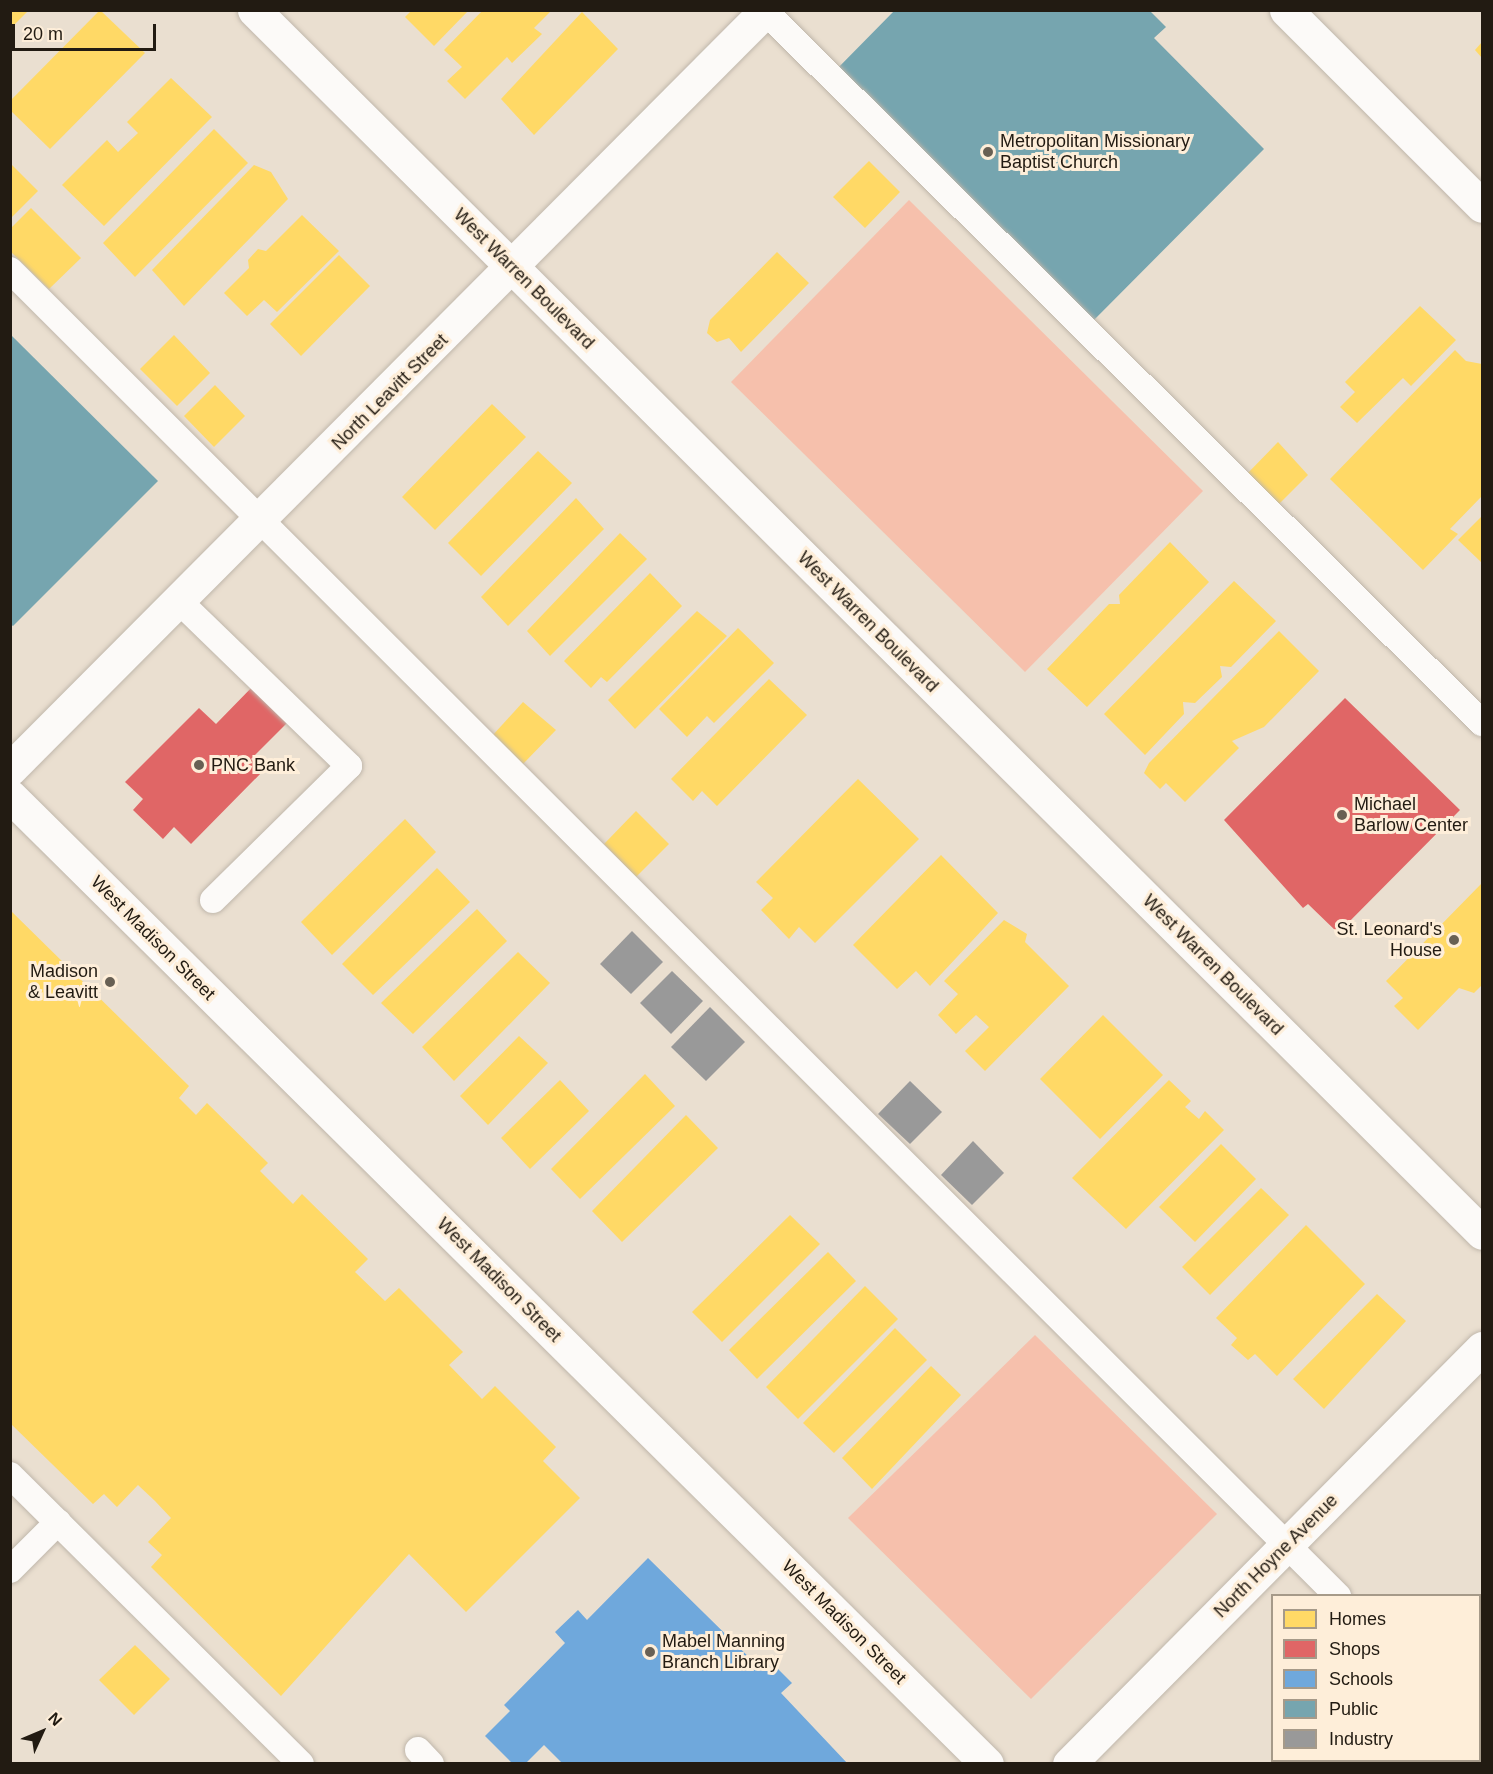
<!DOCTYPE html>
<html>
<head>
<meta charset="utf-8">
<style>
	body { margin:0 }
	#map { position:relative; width:1493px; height:1774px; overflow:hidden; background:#eadfd0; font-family:Helvetica,sans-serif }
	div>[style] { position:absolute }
	.green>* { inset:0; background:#f6c0ac }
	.homes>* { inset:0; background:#ffd966 }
	.shops>* { inset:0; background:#e06666 }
	.schools>* { inset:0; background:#6fa8dc }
	.public>* { inset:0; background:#76a5af }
	.industry>* { inset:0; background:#999 }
	.roads { filter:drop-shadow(0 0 2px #c0b7ab) drop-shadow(0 0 2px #c0b7ab) }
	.lane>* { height:26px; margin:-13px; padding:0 13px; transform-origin:13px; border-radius:13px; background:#fcfaf8 }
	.street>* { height:33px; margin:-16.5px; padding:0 16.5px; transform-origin:16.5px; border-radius:16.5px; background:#fcfaf8 }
	.secondary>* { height:33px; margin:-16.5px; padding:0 16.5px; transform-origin:16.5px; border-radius:16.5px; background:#fcfaf8 }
	.dots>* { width:16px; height:16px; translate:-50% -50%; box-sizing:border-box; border:3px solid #feeed9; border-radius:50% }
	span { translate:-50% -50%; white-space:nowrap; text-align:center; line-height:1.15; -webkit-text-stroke:6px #feeed9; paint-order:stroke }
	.poi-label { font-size:18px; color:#221b12 }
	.left { translate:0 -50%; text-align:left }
	.right { translate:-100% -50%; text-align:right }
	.street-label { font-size:18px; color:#221b12 }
	.frame { position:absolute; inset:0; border:12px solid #221b12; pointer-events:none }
	.legend { position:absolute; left:1271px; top:1594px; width:210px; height:168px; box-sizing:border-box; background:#feeed9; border:2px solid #a69a89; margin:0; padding:8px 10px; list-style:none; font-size:18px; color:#221b12 }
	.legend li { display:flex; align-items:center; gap:12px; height:30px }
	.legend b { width:30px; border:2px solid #a69a89 }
	.north { position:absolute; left:12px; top:1702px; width:60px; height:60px; -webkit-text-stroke:4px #feeed9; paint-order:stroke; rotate:46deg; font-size:16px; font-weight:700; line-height:24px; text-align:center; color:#221b12 }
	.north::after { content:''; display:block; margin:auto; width:21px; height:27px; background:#221b12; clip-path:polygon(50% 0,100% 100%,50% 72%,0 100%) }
	.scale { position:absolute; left:12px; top:24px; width:144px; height:27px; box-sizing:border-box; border:3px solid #221b12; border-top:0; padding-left:8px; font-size:18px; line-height:21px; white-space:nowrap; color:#221b12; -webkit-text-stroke:4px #feeed9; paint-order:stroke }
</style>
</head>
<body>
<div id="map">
	<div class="green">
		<i style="clip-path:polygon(909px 200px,1203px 491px,1025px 672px,731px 382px)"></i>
		<i style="clip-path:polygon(1035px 1335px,1217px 1514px,1031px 1699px,848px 1518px)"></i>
	</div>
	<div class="homes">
		<i style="clip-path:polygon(10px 10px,29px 10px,10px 29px)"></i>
		<i style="clip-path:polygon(100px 10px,145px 53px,50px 149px,10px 110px,10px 101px)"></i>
		<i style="clip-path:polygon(412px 10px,469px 10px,434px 46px,405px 17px)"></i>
		<i style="clip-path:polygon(483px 10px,552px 10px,534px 28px,542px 34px,512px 63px,507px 57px,465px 99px,447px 81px,462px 67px,444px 50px)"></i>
		<i style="clip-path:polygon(582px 12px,618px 49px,534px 135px,501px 99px)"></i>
		<i style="clip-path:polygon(1482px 42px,1482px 58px,1475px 50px)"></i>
		<i style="clip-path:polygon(171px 78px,212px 117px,104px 226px,62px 185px,107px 140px,118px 152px,138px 133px,127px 122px)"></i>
		<i style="clip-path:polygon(214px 129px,248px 163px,135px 277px,103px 243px)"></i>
		<i style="clip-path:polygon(869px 161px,900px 192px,865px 228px,833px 197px)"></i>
		<i style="clip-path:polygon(10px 163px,38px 191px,10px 219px)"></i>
		<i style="clip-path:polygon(254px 165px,271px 172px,288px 199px,184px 306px,152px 270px)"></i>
		<i style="clip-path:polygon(31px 208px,81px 258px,49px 289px,10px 251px,10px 229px)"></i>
		<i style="clip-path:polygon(302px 215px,339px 251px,277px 312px,264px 300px,247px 316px,224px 293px,249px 268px,248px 260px,258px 249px,266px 251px)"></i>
		<i style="clip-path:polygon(777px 252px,809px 283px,741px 352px,729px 338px,717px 342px,707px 333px,710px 320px)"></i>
		<i style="clip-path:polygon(339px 255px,370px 286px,301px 356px,270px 324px)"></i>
		<i style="clip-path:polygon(1420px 306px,1456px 340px,1411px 386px,1403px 378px,1357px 423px,1340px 407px,1355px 392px,1345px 382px)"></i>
		<i style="clip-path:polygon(174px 335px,210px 373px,177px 406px,140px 369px)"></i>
		<i style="clip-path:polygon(1455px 350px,1466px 361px,1482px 364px,1482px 496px,1450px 529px,1458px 534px,1423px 570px,1330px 479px)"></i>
		<i style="clip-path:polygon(215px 385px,245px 416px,214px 447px,184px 416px)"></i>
		<i style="clip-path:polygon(492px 404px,526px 437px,435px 530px,402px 497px)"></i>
		<i style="clip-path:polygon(1278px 442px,1308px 475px,1275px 508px,1243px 478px)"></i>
		<i style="clip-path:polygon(538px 451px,572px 483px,481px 576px,448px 543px)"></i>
		<i style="clip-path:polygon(576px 498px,604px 529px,508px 626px,481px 597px)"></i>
		<i style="clip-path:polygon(1482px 516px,1482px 563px,1458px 540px)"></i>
		<i style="clip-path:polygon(620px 533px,647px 559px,550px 656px,527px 631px)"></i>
		<i style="clip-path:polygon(1170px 542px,1209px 582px,1087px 707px,1047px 669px,1109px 604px,1120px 604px,1119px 595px)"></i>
		<i style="clip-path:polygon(650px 573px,682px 606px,607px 682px,601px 677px,591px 688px,564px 661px)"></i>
		<i style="clip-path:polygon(1234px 581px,1276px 621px,1231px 667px,1220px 666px,1222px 677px,1195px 703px,1183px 702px,1184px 714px,1145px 755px,1104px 714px)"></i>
		<i style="clip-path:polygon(697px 611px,727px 636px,635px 729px,608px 700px)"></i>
		<i style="clip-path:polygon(738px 628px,774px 663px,714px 723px,707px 716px,687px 737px,659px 709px)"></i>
		<i style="clip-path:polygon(1279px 631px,1319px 671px,1264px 727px,1232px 741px,1239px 748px,1185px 802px,1166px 783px,1160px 789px,1144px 773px,1149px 763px)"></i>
		<i style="clip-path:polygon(769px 679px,807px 715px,717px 806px,702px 791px,693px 801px,671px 779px)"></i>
		<i style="clip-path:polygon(523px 702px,556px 730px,522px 765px,492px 736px)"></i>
		<i style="clip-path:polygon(858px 779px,919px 839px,815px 943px,799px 927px,789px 939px,761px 910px,773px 898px,756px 882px)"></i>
		<i style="clip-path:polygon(636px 811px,669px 844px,636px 877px,604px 844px)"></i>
		<i style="clip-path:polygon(405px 819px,436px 852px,332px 955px,301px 922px)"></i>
		<i style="clip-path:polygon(941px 855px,998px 913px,930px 986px,916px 971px,897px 989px,853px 945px)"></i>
		<i style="clip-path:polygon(437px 868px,470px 902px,373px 995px,342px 964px)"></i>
		<i style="clip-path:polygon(1482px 883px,1482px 985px,1474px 993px,1459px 988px,1418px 1030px,1394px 1006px,1403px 998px,1386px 981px)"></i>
		<i style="clip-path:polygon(477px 909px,507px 941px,413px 1034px,381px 1003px)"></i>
		<i style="clip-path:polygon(10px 910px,189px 1086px,179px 1098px,196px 1115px,207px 1103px,268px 1163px,260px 1171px,293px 1204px,302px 1194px,368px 1259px,355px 1272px,385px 1301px,399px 1288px,463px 1352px,449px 1365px,482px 1399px,495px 1386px,556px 1447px,543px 1461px,580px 1498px,466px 1612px,409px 1554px,281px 1696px,151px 1567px,162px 1555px,148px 1542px,171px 1518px,155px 1501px,138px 1485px,117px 1507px,104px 1494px,93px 1504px,10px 1423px)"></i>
		<i style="clip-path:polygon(1004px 920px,1027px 934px,1025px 942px,1069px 986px,985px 1071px,965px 1051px,989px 1027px,976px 1015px,956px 1034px,938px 1015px,958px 994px,944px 981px)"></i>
		<i style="clip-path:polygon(518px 952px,550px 983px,454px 1081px,422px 1047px)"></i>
		<i style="clip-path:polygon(1103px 1015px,1163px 1075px,1100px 1139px,1040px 1079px)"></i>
		<i style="clip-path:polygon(519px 1036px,548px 1063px,488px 1125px,460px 1096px)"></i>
		<i style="clip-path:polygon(645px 1074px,675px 1106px,580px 1199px,551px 1169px)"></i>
		<i style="clip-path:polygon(560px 1080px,589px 1111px,530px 1169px,501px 1138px)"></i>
		<i style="clip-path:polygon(1169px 1080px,1191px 1101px,1185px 1107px,1199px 1119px,1205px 1111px,1224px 1130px,1126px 1229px,1072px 1178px)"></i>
		<i style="clip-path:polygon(686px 1115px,718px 1148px,622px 1242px,592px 1211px)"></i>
		<i style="clip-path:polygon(1221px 1144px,1256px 1179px,1195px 1242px,1159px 1207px)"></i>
		<i style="clip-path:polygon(1261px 1188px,1289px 1215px,1210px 1295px,1182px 1267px)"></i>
		<i style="clip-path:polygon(790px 1215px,820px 1244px,722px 1342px,692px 1312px)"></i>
		<i style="clip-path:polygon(1306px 1225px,1365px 1284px,1277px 1376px,1255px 1354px,1248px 1360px,1231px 1345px,1237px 1338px,1216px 1318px)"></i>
		<i style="clip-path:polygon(828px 1252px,856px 1281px,757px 1379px,729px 1350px)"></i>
		<i style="clip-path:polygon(865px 1286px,898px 1319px,798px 1419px,766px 1387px)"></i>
		<i style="clip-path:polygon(1377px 1294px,1406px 1321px,1324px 1409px,1293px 1379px)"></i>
		<i style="clip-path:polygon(895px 1328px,927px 1360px,834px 1453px,803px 1423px)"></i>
		<i style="clip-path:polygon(931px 1366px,961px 1395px,872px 1489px,842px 1458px)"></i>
		<i style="clip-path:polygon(135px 1645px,170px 1679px,134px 1715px,99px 1680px)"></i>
	</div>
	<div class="shops">
		<i style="clip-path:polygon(258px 681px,294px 716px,251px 759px,263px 771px,191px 844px,174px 827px,163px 839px,133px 810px,143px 799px,125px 782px,199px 708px,216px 724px)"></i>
		<i style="clip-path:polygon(1345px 698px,1460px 810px,1338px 933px,1308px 904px,1303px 908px,1224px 820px)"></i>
	</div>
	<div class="schools">
		<i style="clip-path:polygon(648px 1558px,761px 1669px,770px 1661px,792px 1683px,781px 1693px,848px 1764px,563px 1764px,544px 1745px,525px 1764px,513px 1764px,485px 1736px,510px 1711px,504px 1705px,565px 1643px,555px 1632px,578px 1610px,587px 1620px)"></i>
	</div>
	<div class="public">
		<i style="clip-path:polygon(895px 10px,1149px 10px,1166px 27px,1154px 38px,1264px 149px,1088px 326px,832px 74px)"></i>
		<i style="clip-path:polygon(10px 334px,158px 481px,13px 626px,10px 624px)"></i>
	</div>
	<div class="industry">
		<i style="clip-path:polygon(632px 931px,663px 962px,631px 994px,600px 964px)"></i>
		<i style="clip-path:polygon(672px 971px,703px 1001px,671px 1034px,640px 1003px)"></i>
		<i style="clip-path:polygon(710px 1007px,745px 1042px,706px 1081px,671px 1047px)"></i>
		<i style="clip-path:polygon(910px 1081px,942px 1112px,910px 1144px,878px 1114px)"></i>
		<i style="clip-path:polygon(973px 1141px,1004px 1173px,972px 1205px,941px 1175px)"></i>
	</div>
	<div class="roads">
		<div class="lane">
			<i style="left:764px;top:10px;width:1012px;rotate:44.8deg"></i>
			<i style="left:10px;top:270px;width:1877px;rotate:44.96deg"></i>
			<i style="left:181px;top:603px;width:234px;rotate:44.1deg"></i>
			<i style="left:349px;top:766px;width:191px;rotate:135.4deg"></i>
			<i style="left:10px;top:1475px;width:410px;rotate:44.8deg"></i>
			<i style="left:10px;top:1570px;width:68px;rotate:-45deg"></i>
			<i style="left:1480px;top:1736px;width:4px;rotate:56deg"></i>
			<i style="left:418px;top:1750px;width:19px;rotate:47deg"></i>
		</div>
		<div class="street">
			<i style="left:10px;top:769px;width:1071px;rotate:-45.11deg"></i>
			<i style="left:1069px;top:1764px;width:586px;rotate:-45.21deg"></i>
		</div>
		<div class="secondary">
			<i style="left:254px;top:10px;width:1733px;rotate:44.88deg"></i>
			<i style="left:1286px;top:10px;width:277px;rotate:45deg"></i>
			<i style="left:10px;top:796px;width:1375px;rotate:44.73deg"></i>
		</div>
	</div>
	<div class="dots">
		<i style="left:988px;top:152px;background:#686054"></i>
		<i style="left:199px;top:765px;background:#686054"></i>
		<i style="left:1342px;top:815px;background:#686054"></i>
		<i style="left:1454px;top:940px;background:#686054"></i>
		<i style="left:110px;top:982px;background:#686054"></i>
		<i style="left:650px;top:1652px;background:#686054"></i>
	</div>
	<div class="poi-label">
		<span class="left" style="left:1000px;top:152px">Metropolitan Missionary<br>Baptist Church</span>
		<span class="left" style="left:211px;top:765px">PNC Bank</span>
		<span class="left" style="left:1354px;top:815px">Michael<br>Barlow Center</span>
		<span class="right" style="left:1442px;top:940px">St. Leonard's<br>House</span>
		<span class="right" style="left:98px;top:982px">Madison<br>&amp; Leavitt</span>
		<span class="left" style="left:662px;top:1652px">Mabel Manning<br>Branch Library</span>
	</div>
	<div class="street-label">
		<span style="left:524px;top:279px;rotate:45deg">West Warren Boulevard</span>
		<span style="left:390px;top:392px;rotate:-45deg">North Leavitt Street</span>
		<span style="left:868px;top:622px;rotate:45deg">West Warren Boulevard</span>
		<span style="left:153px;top:938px;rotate:45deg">West Madison Street</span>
		<span style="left:1213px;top:965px;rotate:45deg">West Warren Boulevard</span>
		<span style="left:499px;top:1280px;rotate:45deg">West Madison Street</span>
		<span style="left:1276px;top:1556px;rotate:-45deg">North Hoyne Avenue</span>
		<span style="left:844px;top:1622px;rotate:45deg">West Madison Street</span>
	</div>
	<div class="frame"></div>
	<ul class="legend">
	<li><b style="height:16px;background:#ffd966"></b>Homes</li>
	<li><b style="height:16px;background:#e06666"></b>Shops</li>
	<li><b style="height:16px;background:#6fa8dc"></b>Schools</li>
	<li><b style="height:16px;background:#76a5af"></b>Public</li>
	<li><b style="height:16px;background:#999"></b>Industry</li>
	</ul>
	<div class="north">N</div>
	<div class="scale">20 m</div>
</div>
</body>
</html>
